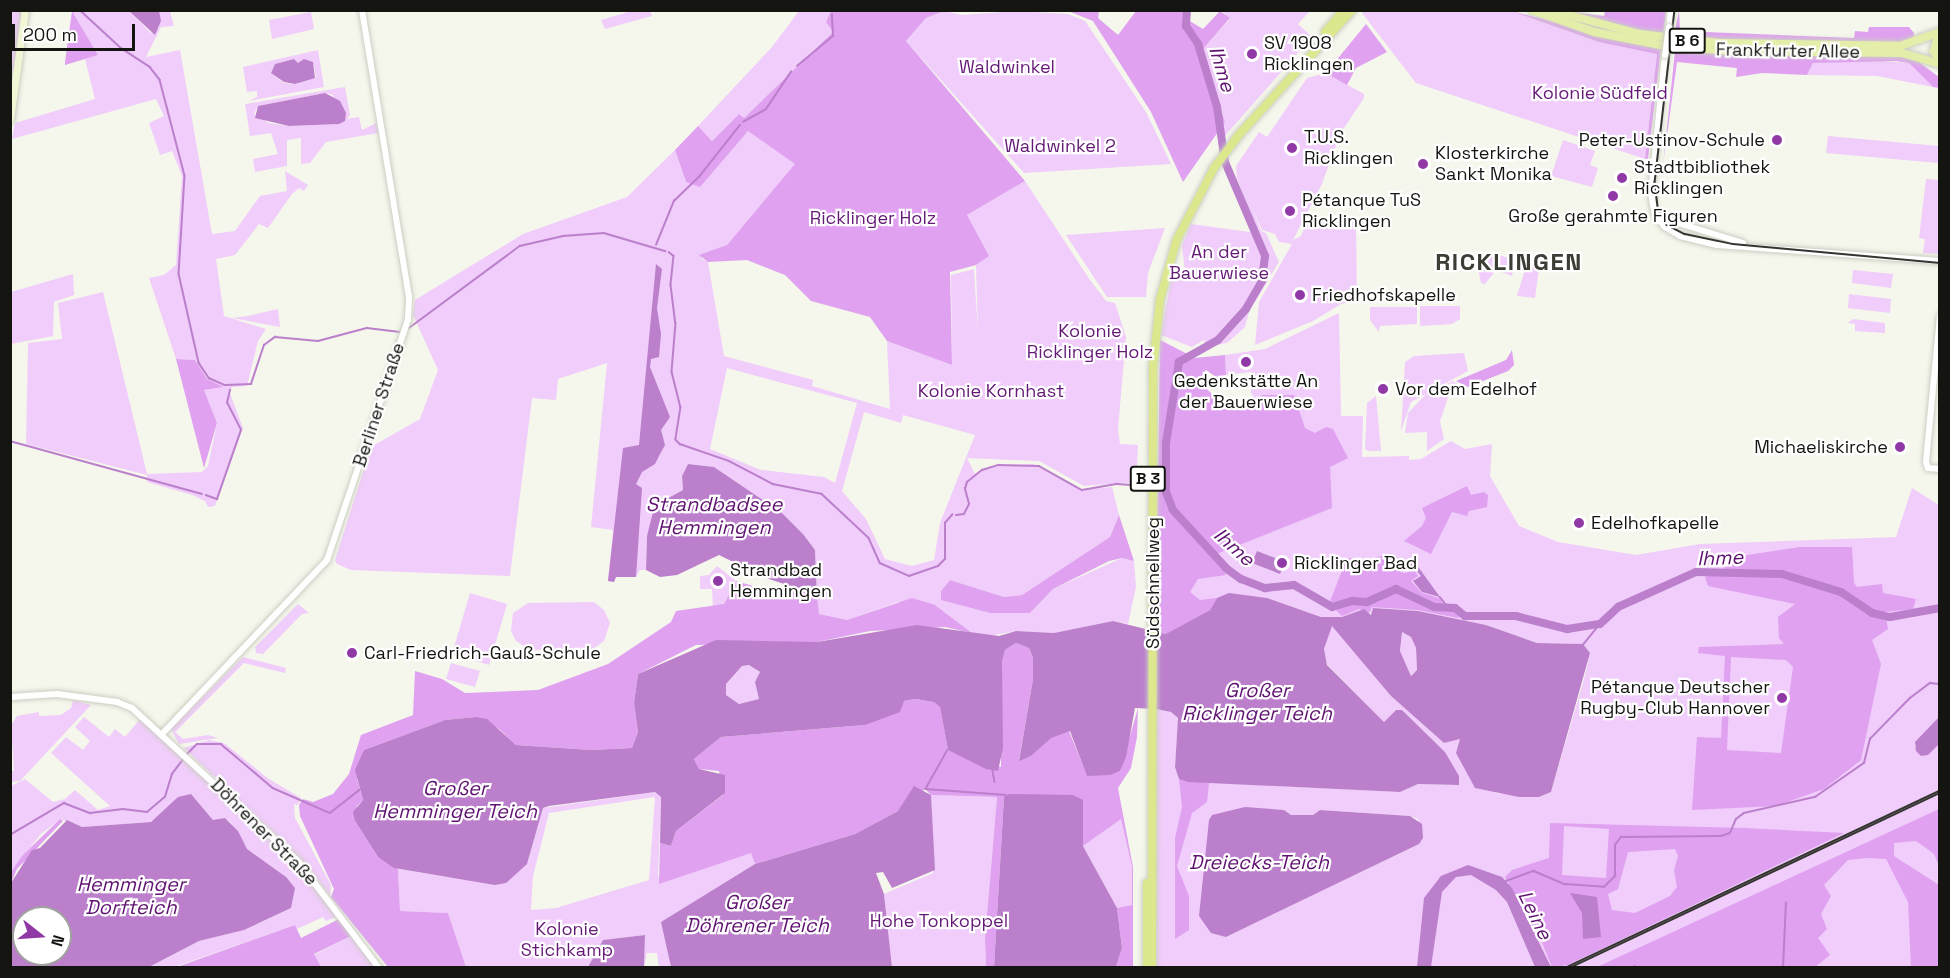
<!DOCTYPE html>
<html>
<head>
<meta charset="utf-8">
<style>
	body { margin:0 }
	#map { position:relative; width:1950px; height:978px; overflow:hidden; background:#f5f7ec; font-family:"Space Grotesk",sans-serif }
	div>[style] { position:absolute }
	.green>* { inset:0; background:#f0cdfa }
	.forest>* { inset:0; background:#dfa1f0 }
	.water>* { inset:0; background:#bb7fcb }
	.stream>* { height:1.5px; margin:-0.75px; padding:0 0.75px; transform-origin:0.75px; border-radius:0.75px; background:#bb7fcb }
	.river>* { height:8px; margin:-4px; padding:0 4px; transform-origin:4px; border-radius:4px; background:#bb7fcb }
	.roads { filter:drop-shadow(0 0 2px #cccec3) drop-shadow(0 0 2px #cccec3) }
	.tertiary>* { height:6px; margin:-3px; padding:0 3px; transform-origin:3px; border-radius:3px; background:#fff }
	.secondary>* { height:7px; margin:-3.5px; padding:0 3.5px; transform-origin:3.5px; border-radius:3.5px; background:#f2f6d4 }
	.primary>* { height:8px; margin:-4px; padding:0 4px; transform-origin:4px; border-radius:4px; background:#e5edaa }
	.trunk>* { height:8px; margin:-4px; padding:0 4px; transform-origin:4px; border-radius:4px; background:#dce78e }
	.tram>* { height:1.5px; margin:-0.75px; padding:0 0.75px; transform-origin:0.75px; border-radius:0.75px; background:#343530 }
	.rail>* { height:4px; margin-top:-2px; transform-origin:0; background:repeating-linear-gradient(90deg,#fff 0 4.5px,#343530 0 9px); box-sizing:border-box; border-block:2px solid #343530 }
	.bridges { filter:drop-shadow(0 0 2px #cccec3) drop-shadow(0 0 2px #cccec3) }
	.tertiary-bridge>* { height:6px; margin:-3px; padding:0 3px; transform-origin:3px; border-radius:3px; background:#fff }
	.dots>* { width:16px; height:16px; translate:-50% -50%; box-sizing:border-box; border:3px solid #fff; border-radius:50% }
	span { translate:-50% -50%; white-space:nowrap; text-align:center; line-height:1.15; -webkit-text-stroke:4.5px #fff; paint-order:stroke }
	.shield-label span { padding:2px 4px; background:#fff; border:2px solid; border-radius:4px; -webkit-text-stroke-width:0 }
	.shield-label { font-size:16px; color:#141511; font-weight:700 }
	.poi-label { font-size:18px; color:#141511 }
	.left { translate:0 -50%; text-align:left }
	.right { translate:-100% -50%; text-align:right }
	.street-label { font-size:18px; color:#141511 }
	.park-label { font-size:18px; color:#641976 }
	.water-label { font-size:20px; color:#5f1270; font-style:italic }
	.district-label { font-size:24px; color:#3c3e35; font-weight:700; letter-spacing:1.5px }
	.frame { position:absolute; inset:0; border:12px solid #141511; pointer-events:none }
	.north { position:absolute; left:12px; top:906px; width:60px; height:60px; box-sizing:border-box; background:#fff; border:2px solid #a1a1a0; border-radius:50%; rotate:107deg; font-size:16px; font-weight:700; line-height:24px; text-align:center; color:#141511 }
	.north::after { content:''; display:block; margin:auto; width:21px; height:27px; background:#9039a6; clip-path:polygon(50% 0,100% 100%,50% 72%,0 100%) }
	.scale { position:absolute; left:12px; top:24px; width:123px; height:27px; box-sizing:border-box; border:3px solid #141511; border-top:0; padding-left:8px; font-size:18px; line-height:21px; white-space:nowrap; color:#141511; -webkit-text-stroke:4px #fff; paint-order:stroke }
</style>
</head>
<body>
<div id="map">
	<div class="green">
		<i style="clip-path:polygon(1365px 10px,1511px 11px,1599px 42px,1657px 54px,1645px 159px,1416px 83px,1362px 13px)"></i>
		<i style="clip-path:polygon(11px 11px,23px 11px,15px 70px,11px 70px)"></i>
		<i style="clip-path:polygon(72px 11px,129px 11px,151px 33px,159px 28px,159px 11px,170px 11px,174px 26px,161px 27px,146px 57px,180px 50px,212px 234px,235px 231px,260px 196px,287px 191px,285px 171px,308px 185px,304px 191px,299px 188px,292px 194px,268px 228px,259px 224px,235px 255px,216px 259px,224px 316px,266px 329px,258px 341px,247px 386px,232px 387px,230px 393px,243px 428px,215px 506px,208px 507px,205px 501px,192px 495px,147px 482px,147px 475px,26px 444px,28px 343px,62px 339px,58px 303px,103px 292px,147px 474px,202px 472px,208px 466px,217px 423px,204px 390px,221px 387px,207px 379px,195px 360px,176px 359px,149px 278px,164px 275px,176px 265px,182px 176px,172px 151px,160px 155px,149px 123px,164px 116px,156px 99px,12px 139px,15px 123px,95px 99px,85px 59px,98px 55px)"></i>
		<i style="clip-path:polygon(632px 11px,650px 11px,652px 16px,605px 29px,601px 20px)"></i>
		<i style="clip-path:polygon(799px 11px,831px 11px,826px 22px,833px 32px,744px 118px,739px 114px,712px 141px,698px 126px,772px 47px)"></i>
		<i style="clip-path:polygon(944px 11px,962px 15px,1016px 11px,1068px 14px,1085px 21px,1146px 112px,1171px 164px,1024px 173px,906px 41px,926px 18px)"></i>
		<i style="clip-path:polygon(1222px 11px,1310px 11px,1298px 24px,1312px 37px,1223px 138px,1221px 128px,1225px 121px,1203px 49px,1230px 19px)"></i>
		<i style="clip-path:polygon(311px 12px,314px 29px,272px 39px,269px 20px)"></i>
		<i style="clip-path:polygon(evenodd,318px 50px,324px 87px,249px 101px,257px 97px,257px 91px,247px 92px,243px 67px,318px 50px,294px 59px,298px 63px,313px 62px,316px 77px,295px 84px,284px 83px,271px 73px,275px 64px,294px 59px)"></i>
		<i style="clip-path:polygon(1869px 60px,1909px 63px,1933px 87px,1877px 76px,1807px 75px,1813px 63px)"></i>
		<i style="clip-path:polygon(1326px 73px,1364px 94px,1364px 98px,1340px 134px,1322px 184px,1293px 240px,1301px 236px,1308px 219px,1356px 218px,1357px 300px,1341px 304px,1313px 321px,1255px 345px,1259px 302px,1292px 244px,1279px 242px,1275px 234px,1262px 230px,1253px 210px,1261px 231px,1266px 233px,1279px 262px,1249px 312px,1245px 327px,1227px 343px,1209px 346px,1247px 309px,1262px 281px,1266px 256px,1237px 178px,1236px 166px,1259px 132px,1267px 137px,1307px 78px)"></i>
		<i style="clip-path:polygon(evenodd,345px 87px,350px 115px,347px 119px,359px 117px,362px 130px,376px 123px,378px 133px,326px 142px,310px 163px,301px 164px,301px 138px,287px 140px,287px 166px,255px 172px,253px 159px,278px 154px,271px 133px,250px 136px,245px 104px,345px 87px,325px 93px,333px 95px,339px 124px,289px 126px,269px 123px,254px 114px,258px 106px,325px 93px)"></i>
		<i style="clip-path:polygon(evenodd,749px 131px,796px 164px,727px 245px,701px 258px,708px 262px,724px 356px,813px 380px,812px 386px,890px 409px,887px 341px,952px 365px,951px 275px,974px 269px,978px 334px,976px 265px,988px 256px,967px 215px,1025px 181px,1090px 280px,1106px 301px,1115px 303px,1126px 337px,1118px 429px,1120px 444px,1138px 445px,1136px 482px,1084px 486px,1039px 461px,967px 458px,975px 474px,991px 466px,1033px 464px,1082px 490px,1112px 487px,1119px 515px,1110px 537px,1022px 595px,1004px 597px,950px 580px,941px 591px,942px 600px,990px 613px,1030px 613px,1053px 589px,1122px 558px,1134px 561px,1136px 587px,1128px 624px,1113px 621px,1054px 633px,1016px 631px,989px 636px,972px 633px,935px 605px,898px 602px,847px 620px,818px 614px,815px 550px,803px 534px,782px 513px,714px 467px,688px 464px,682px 476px,683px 490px,661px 502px,647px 536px,646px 570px,640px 570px,636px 577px,616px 577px,614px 582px,608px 581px,613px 530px,591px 527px,607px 363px,558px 379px,556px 400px,532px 398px,510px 576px,351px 570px,337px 564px,335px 560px,371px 447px,420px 419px,438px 370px,413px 315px,415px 300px,523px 234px,627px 197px,675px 150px,686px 182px,749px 131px,727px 368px,857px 403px,835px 483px,824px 477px,761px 470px,710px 449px,727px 368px,749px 131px,864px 412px,901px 423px,903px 415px,975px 435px,940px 523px,934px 560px,912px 566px,885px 559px,866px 519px,842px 491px,864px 412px)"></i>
		<i style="clip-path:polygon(1828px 136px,1939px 146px,1938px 163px,1826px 153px)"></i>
		<i style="clip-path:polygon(1563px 140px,1595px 151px,1590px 165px,1598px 168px,1592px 187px,1551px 176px)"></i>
		<i style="clip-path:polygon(1926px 179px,1939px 180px,1939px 254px,1923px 253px,1925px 239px,1919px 238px)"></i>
		<i style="clip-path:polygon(1191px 224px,1257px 233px,1264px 257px,1261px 281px,1246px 308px,1217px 339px,1205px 346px,1204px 340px,1192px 347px,1161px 335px,1172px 274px,1185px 274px,1182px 245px)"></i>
		<i style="clip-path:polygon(1165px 228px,1148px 273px,1146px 297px,1107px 297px,1066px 235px)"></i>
		<i style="clip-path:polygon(1488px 252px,1515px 260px,1512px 276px,1496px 270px,1485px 284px,1481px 283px,1478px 269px,1486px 271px)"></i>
		<i style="clip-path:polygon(1527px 263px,1539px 269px,1535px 298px,1517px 296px)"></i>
		<i style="clip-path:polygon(1853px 270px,1893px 274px,1891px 288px,1852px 283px)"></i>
		<i style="clip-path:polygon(73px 274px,74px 295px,54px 302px,53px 336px,11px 344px,11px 292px)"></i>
		<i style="clip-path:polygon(1849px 294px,1891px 299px,1890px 313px,1848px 308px)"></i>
		<i style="clip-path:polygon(1420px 306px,1460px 306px,1460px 319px,1452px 324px,1420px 326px)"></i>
		<i style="clip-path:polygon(1370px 307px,1417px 307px,1417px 324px,1380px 326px,1379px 332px,1370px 320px)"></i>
		<i style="clip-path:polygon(278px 309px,280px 327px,232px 318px,248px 316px)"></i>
		<i style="clip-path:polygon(evenodd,1339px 313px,1341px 416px,1363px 416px,1362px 457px,1409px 456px,1409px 460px,1421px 459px,1451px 441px,1465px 449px,1492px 444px,1490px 476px,1519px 526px,1558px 542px,1636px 555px,1700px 544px,1896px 537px,1912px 488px,1939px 505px,1939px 717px,1914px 745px,1924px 756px,1939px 744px,1939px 967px,1155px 968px,1156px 709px,1171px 712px,1178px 718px,1175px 767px,1240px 784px,1399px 792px,1418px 784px,1459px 785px,1445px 752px,1402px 710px,1396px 710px,1384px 722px,1327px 664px,1324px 650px,1331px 626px,1336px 628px,1391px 696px,1444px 743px,1460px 739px,1496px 793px,1539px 797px,1551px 792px,1584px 679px,1590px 653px,1583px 644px,1537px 643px,1486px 625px,1418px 611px,1373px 608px,1372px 614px,1364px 609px,1343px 617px,1321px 617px,1267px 598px,1233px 596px,1156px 632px,1160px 340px,1195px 358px,1209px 357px,1198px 382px,1217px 398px,1219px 410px,1257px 401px,1251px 393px,1251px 372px,1226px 375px,1225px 355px,1265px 349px,1339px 313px,1284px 810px,1291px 815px,1313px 815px,1320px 810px,1410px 816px,1418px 819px,1419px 844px,1226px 937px,1284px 810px)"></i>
		<i style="clip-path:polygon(1853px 319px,1885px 323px,1885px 333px,1855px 331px,1855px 324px,1848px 323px)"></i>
		<i style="clip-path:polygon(1464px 353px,1468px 371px,1411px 402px,1401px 431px,1405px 362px,1414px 356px)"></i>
		<i style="clip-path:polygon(1453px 381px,1465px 389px,1449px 395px,1440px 421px,1444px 439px,1427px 451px,1427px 432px,1405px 433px,1408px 413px,1427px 393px)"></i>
		<i style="clip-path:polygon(1376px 396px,1381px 451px,1368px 451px,1365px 449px,1367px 403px)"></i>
		<i style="clip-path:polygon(717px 566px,736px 581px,724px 604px,713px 608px,712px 589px,700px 589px,700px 576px,709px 575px)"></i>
		<i style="clip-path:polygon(470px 593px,507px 604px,489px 665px,452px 654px)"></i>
		<i style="clip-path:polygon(594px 602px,604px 610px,610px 623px,604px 641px,593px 649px,530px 650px,516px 641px,511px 631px,513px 613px,528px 603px)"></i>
		<i style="clip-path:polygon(298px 604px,309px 613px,302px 614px,263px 654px,256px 653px,255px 647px)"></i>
		<i style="clip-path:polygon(1402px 632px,1411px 637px,1416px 648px,1417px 670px,1411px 676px,1400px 651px)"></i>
		<i style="clip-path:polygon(243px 657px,286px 668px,285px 673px,244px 663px,175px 732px,183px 739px,208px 735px,218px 738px,179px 744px,171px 729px)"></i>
		<i style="clip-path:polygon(451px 663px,480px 671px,475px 687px,446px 679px)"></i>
		<i style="clip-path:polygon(750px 665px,760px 673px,756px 685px,759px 699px,739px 704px,726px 695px,726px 684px,742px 666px)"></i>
		<i style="clip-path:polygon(73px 700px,91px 705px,20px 781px,11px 782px,11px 771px,14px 771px,11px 725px,17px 716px,39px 712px,39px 716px,61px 715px,71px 708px)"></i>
		<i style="clip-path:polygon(84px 717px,109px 737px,115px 729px,125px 737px,140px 719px,295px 862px,338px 916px,326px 921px,323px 917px,297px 929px,295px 925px,174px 967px,149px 967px,199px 941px,244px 930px,291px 908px,280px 873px,247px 849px,231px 823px,225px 818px,214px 821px,191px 794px,151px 822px,82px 827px,60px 819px,40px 835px,11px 872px,11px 786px,25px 779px,53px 802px,65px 799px,75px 790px,98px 810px,110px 806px,51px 753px,66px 737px,83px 750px,90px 741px,75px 727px)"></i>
		<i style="clip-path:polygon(209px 740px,224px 743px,269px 779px,301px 798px,298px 805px,294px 804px,295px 818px,331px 885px,330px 896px,306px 864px,184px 748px)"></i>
		<i style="clip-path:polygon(evenodd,655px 792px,661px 797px,658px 877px,751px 852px,755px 864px,662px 922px,671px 968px,659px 967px,657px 953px,647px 953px,644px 967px,645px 935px,603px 940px,588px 967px,466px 967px,448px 913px,400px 911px,398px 869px,447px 877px,527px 864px,543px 808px,655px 792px,655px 797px,649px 880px,556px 908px,531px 910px,533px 876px,549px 813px,655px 797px)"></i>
		<i style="clip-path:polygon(931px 795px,997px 797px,985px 938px,986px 967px,892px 967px,884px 894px,933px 873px)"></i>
		<i style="clip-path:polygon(1121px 818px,1132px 867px,1132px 906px,1117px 908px,1083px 846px)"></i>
		<i style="clip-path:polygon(351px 936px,375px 967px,321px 967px,314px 955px)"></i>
	</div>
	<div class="forest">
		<i style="clip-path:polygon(1679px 10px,1680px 31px,1854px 38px,1855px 31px,1868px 32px,1869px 27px,1909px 27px,1914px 33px,1913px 42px,1908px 43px,1701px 39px,1674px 36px)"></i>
		<i style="clip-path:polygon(72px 11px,98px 55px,65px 65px,65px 62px)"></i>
		<i style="clip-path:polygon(831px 11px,944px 11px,926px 18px,906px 41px,1025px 181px,967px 215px,989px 256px,976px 265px,950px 272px,952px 365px,887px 341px,870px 317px,811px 301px,785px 275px,747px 260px,708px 262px,699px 255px,727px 245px,795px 164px,748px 131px,700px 187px,686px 182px,675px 150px,698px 126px,712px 141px,739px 114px,744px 118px,833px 32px,826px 22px)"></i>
		<i style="clip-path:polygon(1016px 11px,1099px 11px,1098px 18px,1118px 35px,1136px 11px,1190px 11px,1188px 20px,1203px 29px,1220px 11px,1230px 18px,1203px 49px,1225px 122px,1183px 182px,1151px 112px,1093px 21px,1068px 11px)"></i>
		<i style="clip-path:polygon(1511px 11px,1661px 49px,1648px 159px,1645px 159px,1657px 54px,1599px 42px)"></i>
		<i style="clip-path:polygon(1562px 11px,1604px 16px,1605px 11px,1666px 11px,1663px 35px)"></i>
		<i style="clip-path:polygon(1366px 24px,1387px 52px,1356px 68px,1347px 85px,1326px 73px)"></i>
		<i style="clip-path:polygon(1675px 51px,1912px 57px,1939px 77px,1939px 88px,1933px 87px,1909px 63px,1896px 61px,1813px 63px,1807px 75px,1762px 73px,1736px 77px,1737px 68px,1677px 62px,1663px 165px)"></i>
		<i style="clip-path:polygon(1160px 340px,1195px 358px,1225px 355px,1226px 375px,1216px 377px,1206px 370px,1198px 382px,1217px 398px,1219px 410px,1258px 401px,1262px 395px,1294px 395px,1305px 428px,1315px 433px,1326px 427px,1333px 429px,1348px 458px,1330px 467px,1332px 508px,1214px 555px,1226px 575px,1198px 579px,1190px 592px,1200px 600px,1217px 598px,1210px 610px,1167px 634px,1156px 632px)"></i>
		<i style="clip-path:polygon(1512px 350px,1514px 365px,1508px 371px,1468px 387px,1456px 381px,1506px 360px)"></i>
		<i style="clip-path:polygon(176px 359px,195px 360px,207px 379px,223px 387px,204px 390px,217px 423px,204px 468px)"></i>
		<i style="clip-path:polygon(1467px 486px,1471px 495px,1484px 492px,1488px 495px,1487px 507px,1469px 511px,1467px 516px,1452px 512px,1431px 554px,1404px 541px,1422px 526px,1426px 518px,1422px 508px)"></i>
		<i style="clip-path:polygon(1119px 515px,1134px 561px,1122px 558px,1109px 561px,1053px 589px,1030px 613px,990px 613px,941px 600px,941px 591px,950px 580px,1004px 597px,1022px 595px,1110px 537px)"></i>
		<i style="clip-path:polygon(evenodd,1800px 547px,1852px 547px,1854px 583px,1857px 587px,1882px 584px,1883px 593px,1916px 599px,1913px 609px,1885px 612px,1888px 629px,1872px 640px,1881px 664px,1861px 760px,1824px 789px,1776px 806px,1692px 810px,1697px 737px,1721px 738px,1725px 656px,1698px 653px,1699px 647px,1784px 644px,1779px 638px,1778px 617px,1795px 604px,1708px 586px,1705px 577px,1724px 570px,1728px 558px,1800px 547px,1731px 657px,1786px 660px,1793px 667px,1781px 753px,1727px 750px,1731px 657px)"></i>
		<i style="clip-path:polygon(1391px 553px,1401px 560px,1393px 569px,1404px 573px,1415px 571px,1418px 576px,1411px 581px,1422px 593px,1439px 598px,1445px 606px,1434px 606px,1395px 587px,1367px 600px,1329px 604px,1347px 558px,1368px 560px)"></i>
		<i style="clip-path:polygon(736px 581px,781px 594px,790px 584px,817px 595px,819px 614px,847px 620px,912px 598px,935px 605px,972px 633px,945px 627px,870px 631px,817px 642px,696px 645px,638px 674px,634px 703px,638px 732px,632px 748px,591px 750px,516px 745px,499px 729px,476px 717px,445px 720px,364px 750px,357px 779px,363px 800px,357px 806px,355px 821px,378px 857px,398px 869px,400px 911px,448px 913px,466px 967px,388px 967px,331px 897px,334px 889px,300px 816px,299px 805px,303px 799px,313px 802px,333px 794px,349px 774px,361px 735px,413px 715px,415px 671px,442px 679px,465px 693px,538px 690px,608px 664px,671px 622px,676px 611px,724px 604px)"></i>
		<i style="clip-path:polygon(1396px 590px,1434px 609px,1455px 610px,1463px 615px,1458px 618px,1418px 610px,1372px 607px,1369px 613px,1359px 609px,1342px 616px,1335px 609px,1353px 602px,1367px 603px)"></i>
		<i style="clip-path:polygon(1016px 643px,1029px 648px,1033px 658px,1033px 679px,1019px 760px,1031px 756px,1051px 737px,1069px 731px,1087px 775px,1120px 771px,1138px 708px,1137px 737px,1131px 768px,1118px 788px,1133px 867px,1133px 967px,1116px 967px,1122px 948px,1117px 908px,1132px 905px,1132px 867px,1121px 819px,1083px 846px,1083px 800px,1004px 797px,994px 967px,986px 967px,985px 938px,997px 797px,931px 795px,925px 789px,898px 811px,855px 834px,755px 864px,751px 853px,659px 884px,660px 843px,671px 846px,676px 831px,723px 795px,719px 771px,699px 769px,694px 759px,721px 737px,865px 725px,904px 701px,915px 699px,934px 702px,940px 706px,948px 750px,1001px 767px,1002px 662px,1005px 650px)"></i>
		<i style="clip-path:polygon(1179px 779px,1209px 783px,1207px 802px,1192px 813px,1177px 866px,1189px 896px,1189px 930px,1175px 939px,1175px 838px,1182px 807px)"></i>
		<i style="clip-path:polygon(1939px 809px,1939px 866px,1934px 854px,1916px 841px,1894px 843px,1894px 856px,1939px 885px,1939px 967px,1911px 967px,1908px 902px,1886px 859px,1867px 858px,1848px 860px,1824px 885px,1831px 896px,1821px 914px,1827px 929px,1818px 938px,1830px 955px,1815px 967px,1595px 968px)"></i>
		<i style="clip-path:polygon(60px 819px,63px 821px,17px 869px,11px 883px,11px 872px,22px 856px)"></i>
		<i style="clip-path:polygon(evenodd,1550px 823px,1744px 828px,1844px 833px,1568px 965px,1552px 967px,1541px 940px,1505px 877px,1512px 870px,1549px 858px,1550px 823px,1564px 826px,1609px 829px,1606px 878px,1562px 875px,1564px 826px,1550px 823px,1675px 849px,1678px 856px,1674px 870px,1677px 887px,1670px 896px,1635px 913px,1612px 910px,1608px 894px,1618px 889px,1628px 852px,1675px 849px)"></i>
		<i style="clip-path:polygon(339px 919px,351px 936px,314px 954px,321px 967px,174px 968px,295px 925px,301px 938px)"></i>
	</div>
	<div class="water">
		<i style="clip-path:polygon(129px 11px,159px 11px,161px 21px,155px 35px)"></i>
		<i style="clip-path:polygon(294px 59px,298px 63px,304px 59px,313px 62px,315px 78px,295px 84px,284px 82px,271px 73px,275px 64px)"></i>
		<i style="clip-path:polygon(325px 93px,340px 101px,346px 113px,345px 121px,339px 124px,289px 126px,255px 118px,258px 106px)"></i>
		<i style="clip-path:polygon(656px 264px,662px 269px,657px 308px,661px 334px,659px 357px,651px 359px,650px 367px,670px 417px,661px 430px,665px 445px,660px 454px,655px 464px,642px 472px,636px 484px,642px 488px,636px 577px,616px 577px,614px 582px,608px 581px,623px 448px,639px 445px)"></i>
		<i style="clip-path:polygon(688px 464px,714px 467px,782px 513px,803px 534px,815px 550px,817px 595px,766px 578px,719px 555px,677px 575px,660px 577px,646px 570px,647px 536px,653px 512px,661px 502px,683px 490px,682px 476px)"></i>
		<i style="clip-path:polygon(1257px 551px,1285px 562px,1280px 574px,1252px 563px)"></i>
		<i style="clip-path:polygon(1401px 560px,1416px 564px,1440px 597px,1422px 592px,1413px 581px,1421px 576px,1416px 570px,1394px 568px)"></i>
		<i style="clip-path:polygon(evenodd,1229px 593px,1267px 598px,1321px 617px,1342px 617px,1364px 609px,1371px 615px,1373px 608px,1418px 611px,1486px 625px,1537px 643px,1583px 644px,1590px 653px,1551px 792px,1539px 797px,1519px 797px,1475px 788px,1456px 753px,1460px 739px,1444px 743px,1391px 696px,1332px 626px,1324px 649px,1327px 665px,1384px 722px,1396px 710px,1402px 710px,1445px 752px,1459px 776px,1459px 785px,1418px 784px,1400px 792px,1188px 782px,1179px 779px,1175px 767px,1178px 718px,1171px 712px,1156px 709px,1135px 708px,1126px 757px,1120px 771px,1110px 775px,1087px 776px,1070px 731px,1051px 738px,1031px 756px,1019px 761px,1033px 679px,1033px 658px,1029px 648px,1016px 643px,1005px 650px,1002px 662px,1003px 748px,998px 771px,986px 769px,948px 750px,940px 707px,934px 702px,915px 699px,904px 701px,900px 712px,865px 725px,721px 737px,694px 759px,699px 769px,725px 775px,725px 793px,676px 831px,671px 846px,660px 843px,661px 797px,655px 792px,549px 806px,543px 808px,527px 864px,506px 883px,495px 885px,394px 868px,378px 857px,355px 821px,353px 812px,363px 800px,355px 770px,364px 750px,445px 720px,476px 717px,487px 719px,516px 745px,591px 750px,632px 748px,638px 732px,634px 703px,638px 674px,716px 640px,817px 642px,917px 625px,999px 636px,1016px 631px,1054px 633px,1113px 621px,1166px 634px,1210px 610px,1217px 598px,1229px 593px,1402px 632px,1411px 637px,1416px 648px,1417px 670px,1411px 676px,1400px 651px,1402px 632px,1229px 593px,749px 665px,760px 672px,755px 682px,759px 699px,739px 704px,726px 695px,726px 684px,742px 666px,749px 665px)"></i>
		<i style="clip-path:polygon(1939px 717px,1939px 744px,1928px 755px,1921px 756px,1916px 751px,1915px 742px)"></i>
		<i style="clip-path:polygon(914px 786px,931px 795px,935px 870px,892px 888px,883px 872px,876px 873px,884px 894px,892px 967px,671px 967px,661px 922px,755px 864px,855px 834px,898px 811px)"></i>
		<i style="clip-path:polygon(evenodd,191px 794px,213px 820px,225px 818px,238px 831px,247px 849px,286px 877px,295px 888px,291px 908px,244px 930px,199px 941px,149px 967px,11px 967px,11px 883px,32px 850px,40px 848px,67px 820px,82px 827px,151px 822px,178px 797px,191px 794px,24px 918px,60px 918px,60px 954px,24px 954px,24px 918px)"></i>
		<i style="clip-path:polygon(1009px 794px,1073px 795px,1083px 800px,1083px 846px,1117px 908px,1122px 948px,1116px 967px,994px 967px,1004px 797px)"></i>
		<i style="clip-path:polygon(1245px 807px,1284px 810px,1291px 815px,1313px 815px,1320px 810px,1410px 816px,1422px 824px,1423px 838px,1419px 844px,1226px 937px,1211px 933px,1199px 916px,1209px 820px,1212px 815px)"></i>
		<i style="clip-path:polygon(1468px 865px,1502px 877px,1512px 888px,1551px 967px,1535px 967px,1507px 902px,1496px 890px,1471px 875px,1456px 877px,1442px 892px,1431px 967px,1417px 967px,1424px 898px,1441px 876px)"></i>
		<i style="clip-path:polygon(1570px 893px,1597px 897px,1601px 937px,1583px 939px,1582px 913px)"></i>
		<i style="clip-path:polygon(645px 935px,644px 967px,588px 967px,603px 940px)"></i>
	</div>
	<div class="stream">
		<i style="left:80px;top:10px;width:56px;rotate:42.8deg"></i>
		<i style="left:121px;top:48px;width:35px;rotate:33deg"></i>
		<i style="left:150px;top:67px;width:16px;rotate:52deg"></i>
		<i style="left:160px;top:80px;width:99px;rotate:75.4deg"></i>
		<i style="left:185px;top:176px;width:98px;rotate:93.5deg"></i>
		<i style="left:179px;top:274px;width:91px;rotate:77.3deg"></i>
		<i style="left:199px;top:363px;width:18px;rotate:56deg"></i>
		<i style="left:209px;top:378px;width:17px;rotate:24deg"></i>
		<i style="left:225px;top:385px;width:26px;rotate:-2deg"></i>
		<i style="left:251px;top:384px;width:41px;rotate:-71.6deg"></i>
		<i style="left:264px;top:345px;width:14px;rotate:-36deg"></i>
		<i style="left:275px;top:337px;width:43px;rotate:5.3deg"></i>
		<i style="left:318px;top:341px;width:51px;rotate:-14.9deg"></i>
		<i style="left:367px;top:328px;width:33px;rotate:7deg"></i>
		<i style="left:797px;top:66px;width:47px;rotate:-39.8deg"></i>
		<i style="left:833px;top:36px;width:21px;rotate:-93deg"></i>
		<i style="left:743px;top:122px;width:26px;rotate:-29deg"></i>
		<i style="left:766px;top:109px;width:45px;rotate:-56deg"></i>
		<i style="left:656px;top:245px;width:48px;rotate:-67.8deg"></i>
		<i style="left:674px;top:201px;width:35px;rotate:-44deg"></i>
		<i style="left:699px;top:177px;width:66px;rotate:-51.7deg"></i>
		<i style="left:669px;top:252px;width:6px;rotate:39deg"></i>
		<i style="left:674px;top:256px;width:29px;rotate:96deg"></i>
		<i style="left:671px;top:285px;width:38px;rotate:83deg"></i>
		<i style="left:676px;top:323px;width:49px;rotate:94.7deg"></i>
		<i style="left:672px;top:372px;width:36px;rotate:76deg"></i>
		<i style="left:681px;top:407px;width:33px;rotate:99deg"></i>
		<i style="left:676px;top:440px;width:6px;rotate:45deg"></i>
		<i style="left:680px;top:444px;width:52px;rotate:19.1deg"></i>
		<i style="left:729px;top:461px;width:50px;rotate:27.6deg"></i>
		<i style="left:773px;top:484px;width:50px;rotate:11.5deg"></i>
		<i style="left:822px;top:494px;width:64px;rotate:43.1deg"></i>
		<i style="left:869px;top:538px;width:27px;rotate:66deg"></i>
		<i style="left:880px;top:563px;width:32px;rotate:24deg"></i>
		<i style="left:909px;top:576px;width:31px;rotate:-19deg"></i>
		<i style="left:938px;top:566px;width:10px;rotate:-45deg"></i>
		<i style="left:945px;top:559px;width:36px;rotate:-90deg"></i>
		<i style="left:945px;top:523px;width:11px;rotate:-49deg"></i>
		<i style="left:409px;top:328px;width:138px;rotate:-36.5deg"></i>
		<i style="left:520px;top:246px;width:44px;rotate:-13.1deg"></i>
		<i style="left:563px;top:236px;width:41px;rotate:-4.2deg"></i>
		<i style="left:604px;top:233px;width:64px;rotate:16.4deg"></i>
		<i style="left:10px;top:441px;width:199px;rotate:15.4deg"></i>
		<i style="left:1157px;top:489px;width:9px;rotate:18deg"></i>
		<i style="left:206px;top:495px;width:12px;rotate:20deg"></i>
		<i style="left:217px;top:499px;width:73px;rotate:-70.8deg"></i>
		<i style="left:241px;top:430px;width:30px;rotate:-117deg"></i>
		<i style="left:227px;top:403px;width:13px;rotate:-77deg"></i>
		<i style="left:956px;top:515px;width:8px;rotate:-7deg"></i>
		<i style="left:964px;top:514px;width:11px;rotate:-63deg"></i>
		<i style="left:969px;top:504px;width:16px;rotate:-105deg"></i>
		<i style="left:965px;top:489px;width:7px;rotate:-74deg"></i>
		<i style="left:967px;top:482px;width:19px;rotate:-39deg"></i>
		<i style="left:982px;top:470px;width:17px;rotate:-17deg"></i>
		<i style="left:998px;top:465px;width:41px;rotate:1.4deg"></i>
		<i style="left:1039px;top:466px;width:49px;rotate:29.2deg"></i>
		<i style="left:1082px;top:490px;width:36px;rotate:-10deg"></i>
		<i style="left:1117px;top:484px;width:26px;rotate:4deg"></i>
		<i style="left:1440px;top:597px;width:13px;rotate:51deg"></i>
		<i style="left:1582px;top:646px;width:28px;rotate:-51deg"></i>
		<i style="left:948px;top:750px;width:45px;rotate:119.4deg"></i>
		<i style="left:926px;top:789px;width:80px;rotate:4.3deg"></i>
		<i style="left:187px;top:754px;width:14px;rotate:-45deg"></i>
		<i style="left:197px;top:744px;width:24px"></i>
		<i style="left:221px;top:744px;width:68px;rotate:40.2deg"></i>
		<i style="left:273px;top:788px;width:62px;rotate:23.7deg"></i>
		<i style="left:330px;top:813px;width:41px;rotate:-38deg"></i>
		<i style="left:993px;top:771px;width:11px;rotate:80deg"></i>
		<i style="left:10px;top:835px;width:63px;rotate:-30.7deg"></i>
		<i style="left:64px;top:803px;width:28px;rotate:21deg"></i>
		<i style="left:90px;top:813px;width:33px;rotate:-7deg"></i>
		<i style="left:123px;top:809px;width:24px;rotate:7deg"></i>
		<i style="left:147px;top:812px;width:23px;rotate:-40deg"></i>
		<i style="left:165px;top:797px;width:24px;rotate:-73deg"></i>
		<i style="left:172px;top:774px;width:20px;rotate:-53deg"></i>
		<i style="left:1506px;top:881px;width:30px;rotate:-20deg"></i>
		<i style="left:1534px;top:871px;width:34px;rotate:23deg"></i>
		<i style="left:1565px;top:884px;width:39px;rotate:4deg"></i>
		<i style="left:1604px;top:887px;width:16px;rotate:-45deg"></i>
		<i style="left:1615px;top:876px;width:31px;rotate:-90deg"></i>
		<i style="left:1615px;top:845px;width:10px;rotate:-53deg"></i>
		<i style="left:1621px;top:837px;width:100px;rotate:-0.6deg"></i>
		<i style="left:1721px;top:836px;width:9px;rotate:-18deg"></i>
		<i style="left:1730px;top:833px;width:15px;rotate:-67deg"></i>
		<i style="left:1736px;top:819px;width:10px;rotate:-37deg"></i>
		<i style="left:1744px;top:813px;width:73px;rotate:-12.7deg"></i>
		<i style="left:1815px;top:797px;width:60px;rotate:-34.8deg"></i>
		<i style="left:1864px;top:763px;width:25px;rotate:-76deg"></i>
		<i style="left:1870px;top:739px;width:57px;rotate:-45.7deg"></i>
		<i style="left:1910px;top:698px;width:25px;rotate:-37deg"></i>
		<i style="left:1930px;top:683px;width:10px;rotate:6deg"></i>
		<i style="left:1635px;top:966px;width:2px;rotate:63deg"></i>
		<i style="left:1783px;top:968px;width:65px;rotate:-87.4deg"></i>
	</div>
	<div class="river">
		<i style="left:1187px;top:10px;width:16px;rotate:94deg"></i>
		<i style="left:1186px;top:26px;width:22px;rotate:56deg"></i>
		<i style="left:1198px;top:44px;width:66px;rotate:73.2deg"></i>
		<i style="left:1217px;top:107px;width:56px;rotate:81.7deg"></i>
		<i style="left:1225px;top:162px;width:102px;rotate:66.9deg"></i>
		<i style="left:1265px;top:256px;width:25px;rotate:97deg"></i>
		<i style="left:1262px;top:281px;width:32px;rotate:120deg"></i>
		<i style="left:1246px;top:309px;width:42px;rotate:132.1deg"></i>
		<i style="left:1218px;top:340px;width:45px;rotate:150.6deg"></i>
		<i style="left:1179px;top:362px;width:82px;rotate:99.1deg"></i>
		<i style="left:1166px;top:443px;width:49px;rotate:90deg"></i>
		<i style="left:1166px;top:492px;width:19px;rotate:69deg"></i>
		<i style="left:1173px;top:510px;width:80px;rotate:47.5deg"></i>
		<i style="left:1227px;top:569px;width:17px;rotate:36deg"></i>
		<i style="left:1241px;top:579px;width:26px;rotate:21deg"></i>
		<i style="left:1265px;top:588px;width:29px;rotate:-6deg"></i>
		<i style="left:1294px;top:585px;width:44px;rotate:30.1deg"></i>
		<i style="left:1332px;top:607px;width:21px;rotate:-17deg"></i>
		<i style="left:1352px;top:601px;width:15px;rotate:4deg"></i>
		<i style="left:1367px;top:602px;width:32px;rotate:-24deg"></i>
		<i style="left:1396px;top:589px;width:42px;rotate:25.3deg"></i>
		<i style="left:1434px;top:607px;width:21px;rotate:3deg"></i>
		<i style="left:1455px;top:608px;width:13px;rotate:39deg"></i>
		<i style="left:1465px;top:616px;width:51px"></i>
		<i style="left:1516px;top:616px;width:53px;rotate:14.3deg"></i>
		<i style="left:1567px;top:629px;width:33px;rotate:-9deg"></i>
		<i style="left:1600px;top:624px;width:25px;rotate:-43deg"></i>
		<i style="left:1618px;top:607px;width:85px;rotate:-24.2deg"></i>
		<i style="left:1696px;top:572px;width:86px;rotate:1.3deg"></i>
		<i style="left:1782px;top:574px;width:62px;rotate:17deg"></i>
		<i style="left:1841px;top:592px;width:37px;rotate:34deg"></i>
		<i style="left:1872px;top:613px;width:18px;rotate:13deg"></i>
		<i style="left:1890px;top:617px;width:51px;rotate:-10.2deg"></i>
	</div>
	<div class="roads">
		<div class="tertiary">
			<i style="left:1669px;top:27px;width:17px;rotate:-83deg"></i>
			<i style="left:1665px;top:55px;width:139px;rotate:95.8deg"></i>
			<i style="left:1651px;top:193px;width:22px;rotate:80deg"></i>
			<i style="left:1655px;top:215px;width:16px;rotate:50deg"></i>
			<i style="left:1665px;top:227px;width:17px;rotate:31deg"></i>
			<i style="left:1680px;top:236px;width:38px;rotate:14deg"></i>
			<i style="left:1717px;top:245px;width:224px;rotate:4.1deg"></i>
			<i style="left:1659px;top:217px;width:88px;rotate:17.2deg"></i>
			<i style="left:1940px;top:316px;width:147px;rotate:95.5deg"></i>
			<i style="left:1926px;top:462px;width:6px;rotate:72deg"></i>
			<i style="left:1928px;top:468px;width:12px;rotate:5deg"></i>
			<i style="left:10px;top:697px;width:47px;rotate:-3.7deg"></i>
			<i style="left:57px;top:694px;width:61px;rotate:7.6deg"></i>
			<i style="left:117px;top:702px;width:16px;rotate:22deg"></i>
			<i style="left:132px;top:708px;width:224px;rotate:42.7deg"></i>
			<i style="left:297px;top:860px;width:136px;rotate:52.8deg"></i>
			<i style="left:162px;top:734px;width:240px;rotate:-46.5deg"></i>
			<i style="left:327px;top:560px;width:254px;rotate:-71.4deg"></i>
			<i style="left:408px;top:319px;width:22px;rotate:-87deg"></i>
			<i style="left:409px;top:297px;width:291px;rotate:-99.3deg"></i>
		</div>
		<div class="secondary">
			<i style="left:10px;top:119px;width:110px;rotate:-82.2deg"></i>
		</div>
		<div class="primary">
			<i style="left:1532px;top:10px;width:66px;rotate:19.5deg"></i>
			<i style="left:1594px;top:32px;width:68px;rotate:11deg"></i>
			<i style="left:1661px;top:45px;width:70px;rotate:4.9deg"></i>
			<i style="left:1731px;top:51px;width:171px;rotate:0.7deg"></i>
			<i style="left:1902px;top:53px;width:40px;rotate:16deg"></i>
			<i style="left:1551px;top:10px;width:91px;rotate:15.3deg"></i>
			<i style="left:1639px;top:34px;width:80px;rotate:6.5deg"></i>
			<i style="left:1718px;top:43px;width:182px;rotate:0.9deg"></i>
			<i style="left:1900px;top:46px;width:42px;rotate:-19.3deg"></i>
			<i style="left:1939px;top:33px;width:19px;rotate:106deg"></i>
			<i style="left:1934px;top:51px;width:13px;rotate:63deg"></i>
		</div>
		<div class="trunk">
			<i style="left:1325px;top:32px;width:29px;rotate:-49deg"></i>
			<i style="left:1147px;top:968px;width:85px;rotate:-90deg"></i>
			<i style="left:1152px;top:968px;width:601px;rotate:-89.9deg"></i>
			<i style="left:1153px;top:367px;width:68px;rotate:-84.1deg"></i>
			<i style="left:1160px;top:299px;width:62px;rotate:-74.2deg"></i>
			<i style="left:1177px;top:239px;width:80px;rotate:-62.5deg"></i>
			<i style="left:1214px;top:168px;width:39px;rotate:-53deg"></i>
			<i style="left:1237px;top:137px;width:171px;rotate:-47.8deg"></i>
		</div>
	</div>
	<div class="tram">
		<i style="left:1675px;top:10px;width:173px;rotate:96.6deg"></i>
		<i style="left:1655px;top:182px;width:26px;rotate:83deg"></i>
		<i style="left:1658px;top:208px;width:19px;rotate:62deg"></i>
		<i style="left:1667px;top:225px;width:20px;rotate:27deg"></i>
		<i style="left:1685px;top:234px;width:49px;rotate:11.8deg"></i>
		<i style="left:1733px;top:244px;width:208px;rotate:5.2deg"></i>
	</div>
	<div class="rail">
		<i style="left:1567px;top:968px;width:412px;rotate:-25.3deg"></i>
	</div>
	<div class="bridges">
		<div class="tertiary-bridge">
			<i style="left:1665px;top:55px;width:28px;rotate:-82deg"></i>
		</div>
	</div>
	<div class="dots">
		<i style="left:1252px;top:54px;background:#9039a6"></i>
		<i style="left:1777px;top:140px;background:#9039a6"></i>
		<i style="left:1292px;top:148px;background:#9039a6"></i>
		<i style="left:1423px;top:164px;background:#9039a6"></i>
		<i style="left:1622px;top:178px;background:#9039a6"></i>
		<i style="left:1613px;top:196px;background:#9039a6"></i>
		<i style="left:1290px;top:211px;background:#9039a6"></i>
		<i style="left:1300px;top:295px;background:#9039a6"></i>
		<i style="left:1246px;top:362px;background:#9039a6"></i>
		<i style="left:1383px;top:389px;background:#9039a6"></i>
		<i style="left:1900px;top:447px;background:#9039a6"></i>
		<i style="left:1579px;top:523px;background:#9039a6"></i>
		<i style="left:1282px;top:563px;background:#9039a6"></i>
		<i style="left:718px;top:581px;background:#9039a6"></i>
		<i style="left:352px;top:653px;background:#9039a6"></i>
		<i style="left:1782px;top:698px;background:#9039a6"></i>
	</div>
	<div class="shield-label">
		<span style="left:1687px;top:41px">B 6</span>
		<span style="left:1148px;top:479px">B 3</span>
	</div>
	<div class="poi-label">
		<span class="left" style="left:1264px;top:54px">SV 1908<br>Ricklingen</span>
		<span class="left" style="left:1304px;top:148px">T.U.S.<br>Ricklingen</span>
		<span class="right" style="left:1765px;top:140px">Peter-Ustinov-Schule</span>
		<span class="left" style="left:1435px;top:164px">Klosterkirche<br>Sankt Monika</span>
		<span class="left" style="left:1634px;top:178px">Stadtbibliothek<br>Ricklingen</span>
		<span class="left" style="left:1302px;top:211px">Pétanque TuS<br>Ricklingen</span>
		<span style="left:1613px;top:216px">Große gerahmte Figuren</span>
		<span class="left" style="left:1312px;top:295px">Friedhofskapelle</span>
		<span style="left:1246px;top:392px">Gedenkstätte An<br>der Bauerwiese</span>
		<span class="left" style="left:1395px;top:389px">Vor dem Edelhof</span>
		<span class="right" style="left:1888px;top:447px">Michaeliskirche</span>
		<span class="left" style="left:1591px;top:523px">Edelhofkapelle</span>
		<span class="left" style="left:1294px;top:563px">Ricklinger Bad</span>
		<span class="left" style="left:730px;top:581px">Strandbad<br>Hemmingen</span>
		<span class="left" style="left:364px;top:653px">Carl-Friedrich-Gauß-Schule</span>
		<span class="right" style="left:1770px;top:698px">Pétanque Deutscher<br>Rugby-Club Hannover</span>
	</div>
	<div class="street-label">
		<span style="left:1788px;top:51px;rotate:1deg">Frankfurter Allee</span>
		<span style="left:379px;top:405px;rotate:-72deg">Berliner Straße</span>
		<span style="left:1153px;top:583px;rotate:-90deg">Südschnellweg</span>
		<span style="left:264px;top:832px;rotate:45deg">Döhrener Straße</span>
	</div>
	<div class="park-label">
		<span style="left:1007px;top:67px">Waldwinkel</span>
		<span style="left:1600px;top:93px">Kolonie Südfeld</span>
		<span style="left:1060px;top:146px">Waldwinkel 2</span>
		<span style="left:873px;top:218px">Ricklinger Holz</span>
		<span style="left:1219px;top:263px">An der<br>Bauerwiese</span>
		<span style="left:1090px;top:342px">Kolonie<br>Ricklinger Holz</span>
		<span style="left:991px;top:391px">Kolonie Kornhast</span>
		<span style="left:939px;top:921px">Hohe Tonkoppel</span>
		<span style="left:567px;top:940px">Kolonie<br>Stichkamp</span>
	</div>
	<div class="water-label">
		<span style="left:1222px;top:69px;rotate:73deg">Ihme</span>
		<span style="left:714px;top:516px">Strandbadsee<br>Hemmingen</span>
		<span style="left:1234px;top:547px;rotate:42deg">Ihme</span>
		<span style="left:1720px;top:558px;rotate:-2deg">Ihme</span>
		<span style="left:1257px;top:702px">Großer<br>Ricklinger Teich</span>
		<span style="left:455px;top:800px">Großer<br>Hemminger Teich</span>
		<span style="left:1259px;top:862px">Dreiecks-Teich</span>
		<span style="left:131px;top:896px">Hemminger<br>Dorfteich</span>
		<span style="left:757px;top:914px">Großer<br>Döhrener Teich</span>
		<span style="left:1535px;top:915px;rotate:64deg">Leine</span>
	</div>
	<div class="district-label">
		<span style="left:1509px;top:262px">RICKLINGEN</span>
	</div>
	<div class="frame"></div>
	<div class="north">N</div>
	<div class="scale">200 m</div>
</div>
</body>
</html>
